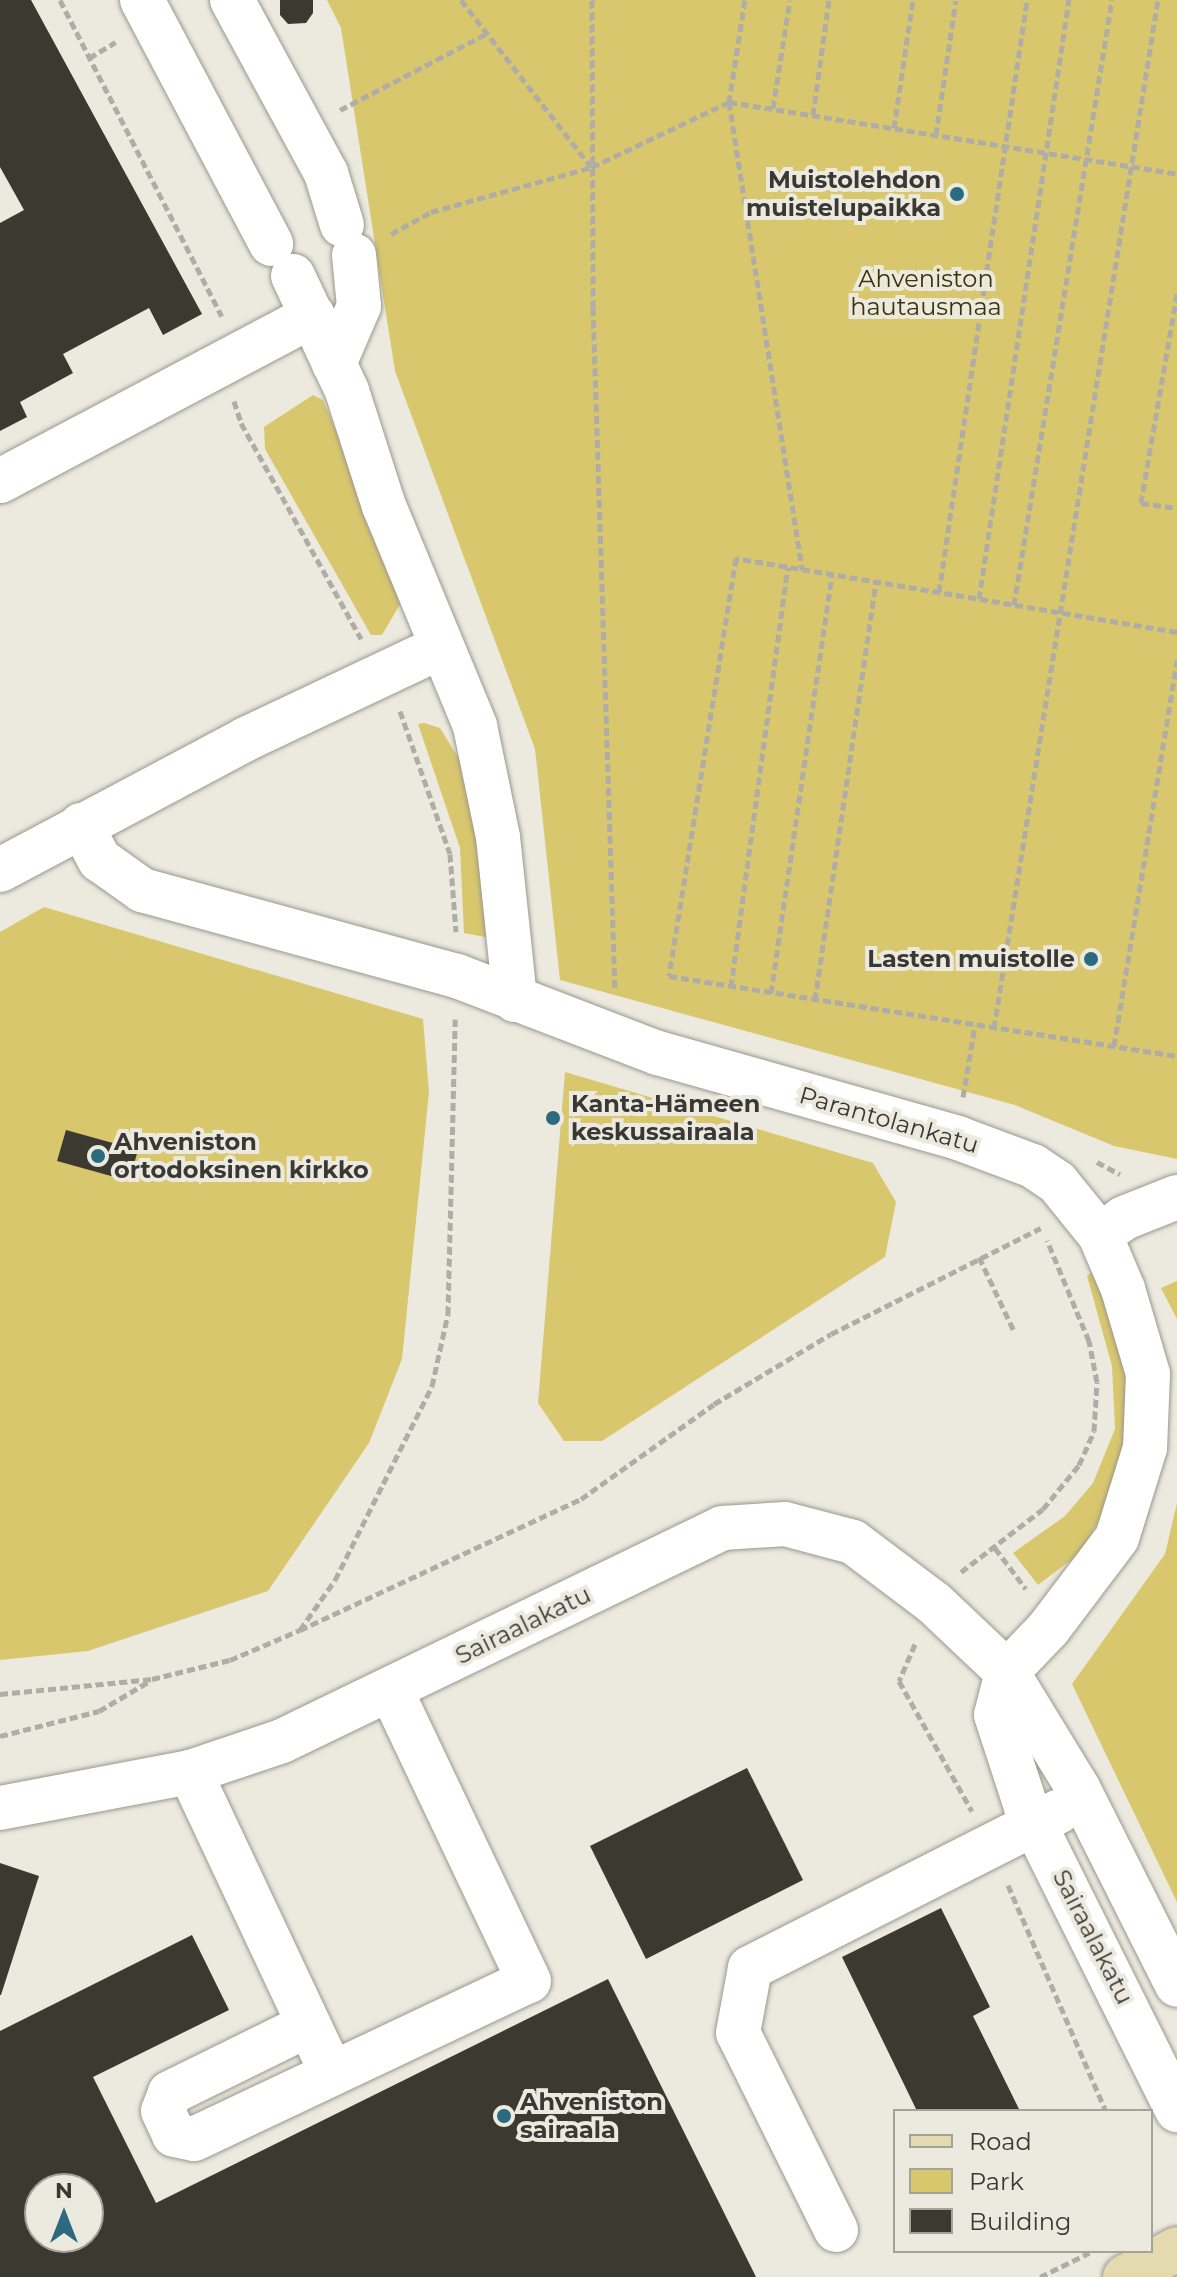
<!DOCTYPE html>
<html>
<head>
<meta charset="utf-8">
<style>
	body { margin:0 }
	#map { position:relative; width:1177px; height:2277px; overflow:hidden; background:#eceadf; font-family:Montserrat,sans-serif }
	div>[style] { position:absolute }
	.green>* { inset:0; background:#d9c76e }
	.building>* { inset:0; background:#3b3930 }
	.path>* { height:5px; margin-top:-2.5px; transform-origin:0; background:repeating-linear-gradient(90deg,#afada5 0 8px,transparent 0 12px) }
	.roads { filter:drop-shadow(0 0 2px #9a988e) drop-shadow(0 0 2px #9a988e) }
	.minor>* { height:44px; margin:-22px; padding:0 22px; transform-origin:22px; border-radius:22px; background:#fff }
	.major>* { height:44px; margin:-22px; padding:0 22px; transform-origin:22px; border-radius:22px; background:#e3daaf }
	.dots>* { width:22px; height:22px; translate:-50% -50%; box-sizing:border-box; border:4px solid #eceadf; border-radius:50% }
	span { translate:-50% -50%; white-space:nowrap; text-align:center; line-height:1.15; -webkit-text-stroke:8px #eceadf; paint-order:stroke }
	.poi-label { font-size:24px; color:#393834; font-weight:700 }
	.right { translate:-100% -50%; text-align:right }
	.left { translate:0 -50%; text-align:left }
	.park-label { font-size:24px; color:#3b3306 }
	.street-label { font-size:24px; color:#393834 }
	.legend { position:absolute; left:893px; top:2109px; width:260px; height:144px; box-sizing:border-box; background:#eceadf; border:2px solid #a4a39b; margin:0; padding:10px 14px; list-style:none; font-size:24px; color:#393834 }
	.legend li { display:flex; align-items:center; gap:16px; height:40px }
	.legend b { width:40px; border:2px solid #a4a39b }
	.north { position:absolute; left:24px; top:2173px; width:80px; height:80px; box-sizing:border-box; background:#eceadf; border:2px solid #a4a39b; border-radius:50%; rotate:0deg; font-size:22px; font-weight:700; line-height:32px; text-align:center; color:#393834 }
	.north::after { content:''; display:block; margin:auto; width:28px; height:36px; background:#2b6a7f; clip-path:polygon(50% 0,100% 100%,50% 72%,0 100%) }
</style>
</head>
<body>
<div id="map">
	<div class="green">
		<i style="clip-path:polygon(327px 0,1177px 0,1177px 1159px,1114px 1146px,1015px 1105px,560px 980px,535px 749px,395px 371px,341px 28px)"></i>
		<i style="clip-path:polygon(313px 395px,323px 400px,402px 585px,403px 599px,382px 635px,371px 635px,265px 449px,264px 427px)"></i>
		<i style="clip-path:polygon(424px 723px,440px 728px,464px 767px,480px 841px,490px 938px,464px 933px,460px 848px,418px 724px)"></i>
		<i style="clip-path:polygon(44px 907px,423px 1019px,429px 1092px,402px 1359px,369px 1443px,268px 1591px,88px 1651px,0 1660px,0 932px)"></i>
		<i style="clip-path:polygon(565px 1072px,873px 1163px,896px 1202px,885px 1257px,602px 1441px,564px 1441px,538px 1403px)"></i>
		<i style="clip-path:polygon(1097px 1269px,1126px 1347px,1128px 1450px,1112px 1499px,1079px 1554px,1038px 1585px,1013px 1553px,1065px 1516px,1093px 1483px,1115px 1429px,1112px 1366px,1087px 1276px)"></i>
		<i style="clip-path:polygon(1177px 1281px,1177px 1319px,1161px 1288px)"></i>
		<i style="clip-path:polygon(1177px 1503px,1177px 1902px,1072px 1684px,1165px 1554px)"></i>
	</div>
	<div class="building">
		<i style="clip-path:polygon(0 0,31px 0,202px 314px,163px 335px,149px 308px,63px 354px,73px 373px,20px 402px,27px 417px,0 431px,0 223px,24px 210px,0 167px)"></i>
		<i style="clip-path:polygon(280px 0,313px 0,313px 13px,306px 23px,288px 24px,280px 15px)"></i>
		<i style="clip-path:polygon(66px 1130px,138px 1150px,129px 1181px,57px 1161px)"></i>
		<i style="clip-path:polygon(747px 1768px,803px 1880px,646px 1959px,590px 1846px)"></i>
		<i style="clip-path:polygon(0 1863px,39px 1876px,1px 1995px,0 1995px)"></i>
		<i style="clip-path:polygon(941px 1908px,990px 2007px,973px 2016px,1020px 2111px,917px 2111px,842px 1957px)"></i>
		<i style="clip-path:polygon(evenodd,192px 1935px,229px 2010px,93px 2077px,156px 2203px,608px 1979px,756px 2277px,0 2277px,0 2031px,192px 1935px,40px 2189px,88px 2189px,88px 2237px,40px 2237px,40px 2189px)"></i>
	</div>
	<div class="path">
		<i style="left:60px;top:0;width:355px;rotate:62.9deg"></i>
		<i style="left:461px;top:0;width:212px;rotate:52.1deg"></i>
		<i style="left:592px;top:0;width:308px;rotate:89.8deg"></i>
		<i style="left:593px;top:308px;width:683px;rotate:88.16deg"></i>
		<i style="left:745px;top:0;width:103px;rotate:98.9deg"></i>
		<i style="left:729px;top:102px;width:473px;rotate:81.1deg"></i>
		<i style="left:89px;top:58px;width:31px;rotate:-31deg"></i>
		<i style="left:773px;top:108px;width:109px;rotate:-81.1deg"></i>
		<i style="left:340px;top:110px;width:167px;rotate:-27.5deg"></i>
		<i style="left:813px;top:115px;width:116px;rotate:-82.1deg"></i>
		<i style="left:894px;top:128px;width:129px;rotate:-81.6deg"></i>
		<i style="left:936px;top:135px;width:136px;rotate:-81.6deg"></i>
		<i style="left:391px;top:234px;width:46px;rotate:-28.8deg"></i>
		<i style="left:431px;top:212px;width:167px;rotate:-15.6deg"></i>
		<i style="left:592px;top:167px;width:152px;rotate:-25.4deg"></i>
		<i style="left:729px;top:102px;width:454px;rotate:9.1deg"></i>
		<i style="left:1177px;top:294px;width:212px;rotate:99.8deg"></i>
		<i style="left:1141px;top:503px;width:36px;rotate:8deg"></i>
		<i style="left:234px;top:401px;width:23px;rotate:72deg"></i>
		<i style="left:241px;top:423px;width:247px;rotate:60.9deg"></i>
		<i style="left:939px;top:592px;width:599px;rotate:-81.54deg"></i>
		<i style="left:979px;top:599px;width:606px;rotate:-81.46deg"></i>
		<i style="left:1014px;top:605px;width:613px;rotate:-80.8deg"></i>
		<i style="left:1177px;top:632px;width:447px;rotate:-170.5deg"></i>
		<i style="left:736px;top:558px;width:423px;rotate:99.1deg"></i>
		<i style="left:669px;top:976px;width:514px;rotate:8.95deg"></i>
		<i style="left:400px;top:711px;width:151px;rotate:70.7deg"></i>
		<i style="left:450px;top:854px;width:78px;rotate:85.6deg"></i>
		<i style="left:731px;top:987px;width:424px;rotate:-82.3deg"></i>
		<i style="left:771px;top:993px;width:422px;rotate:-81.7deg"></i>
		<i style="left:815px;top:1000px;width:422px;rotate:-81.7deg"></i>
		<i style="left:994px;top:1028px;width:1041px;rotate:-80.94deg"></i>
		<i style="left:1114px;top:1046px;width:391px;rotate:-80.7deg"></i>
		<i style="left:963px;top:1097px;width:73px;rotate:-80.5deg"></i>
		<i style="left:1097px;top:1162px;width:26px;rotate:28deg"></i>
		<i style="left:979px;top:1257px;width:82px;rotate:64.7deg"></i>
		<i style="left:995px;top:1548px;width:51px;rotate:52.9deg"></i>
		<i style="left:961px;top:1572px;width:103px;rotate:-37.5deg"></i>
		<i style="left:1043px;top:1509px;width:57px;rotate:-50.7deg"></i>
		<i style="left:1079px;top:1465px;width:37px;rotate:-66deg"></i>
		<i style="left:1094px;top:1431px;width:49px;rotate:-86.5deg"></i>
		<i style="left:1097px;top:1382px;width:42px;rotate:-101deg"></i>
		<i style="left:1089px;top:1341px;width:109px;rotate:-112.6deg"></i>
		<i style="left:300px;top:1630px;width:61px;rotate:-55deg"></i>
		<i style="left:335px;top:1580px;width:217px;rotate:-63.4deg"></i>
		<i style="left:432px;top:1386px;width:74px;rotate:-77.5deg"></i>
		<i style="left:448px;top:1314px;width:295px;rotate:-88.6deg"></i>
		<i style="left:915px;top:1644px;width:40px;rotate:113.4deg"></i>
		<i style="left:899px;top:1681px;width:149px;rotate:60.7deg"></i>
		<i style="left:0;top:1694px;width:153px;rotate:-5.6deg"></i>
		<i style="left:152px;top:1679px;width:80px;rotate:-13.7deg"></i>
		<i style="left:230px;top:1660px;width:76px;rotate:-23.2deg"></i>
		<i style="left:300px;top:1630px;width:310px;rotate:-25deg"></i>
		<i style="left:581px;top:1499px;width:163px;rotate:-35.5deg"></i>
		<i style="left:714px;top:1404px;width:136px;rotate:-30.9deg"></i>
		<i style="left:831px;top:1334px;width:235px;rotate:-26.8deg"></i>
		<i style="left:0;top:1736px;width:102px;rotate:-14.2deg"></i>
		<i style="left:99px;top:1711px;width:57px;rotate:-30.6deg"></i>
		<i style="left:1008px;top:1885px;width:246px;rotate:66.6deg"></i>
		<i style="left:1040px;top:2277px;width:55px;rotate:-26.1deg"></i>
	</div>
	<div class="roads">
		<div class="minor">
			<i style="left:142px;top:0;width:276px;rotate:62.1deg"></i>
			<i style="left:232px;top:0;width:197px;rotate:61.5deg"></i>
			<i style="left:326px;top:173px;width:54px;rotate:72.9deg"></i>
			<i style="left:293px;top:276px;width:127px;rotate:64.8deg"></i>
			<i style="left:347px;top:391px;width:121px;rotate:72.2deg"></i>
			<i style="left:384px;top:506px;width:238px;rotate:67.5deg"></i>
			<i style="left:475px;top:726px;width:113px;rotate:78.3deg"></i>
			<i style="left:498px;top:837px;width:164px;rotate:84deg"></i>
			<i style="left:334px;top:364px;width:63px;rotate:-66.7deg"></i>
			<i style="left:359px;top:306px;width:51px;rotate:-95.6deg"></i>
			<i style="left:0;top:481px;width:354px;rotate:-27.9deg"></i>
			<i style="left:81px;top:825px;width:40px;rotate:62deg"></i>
			<i style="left:100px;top:860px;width:52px;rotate:35.5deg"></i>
			<i style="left:142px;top:890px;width:327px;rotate:15.3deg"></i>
			<i style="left:457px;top:976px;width:215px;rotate:21deg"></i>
			<i style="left:658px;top:1053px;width:312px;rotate:15.8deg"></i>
			<i style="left:958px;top:1138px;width:80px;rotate:20.5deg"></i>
			<i style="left:1033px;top:1166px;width:29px;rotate:34deg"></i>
			<i style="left:1057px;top:1182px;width:68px;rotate:50.9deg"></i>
			<i style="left:1100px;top:1235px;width:59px;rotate:66.9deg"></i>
			<i style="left:1123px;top:1289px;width:89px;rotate:73.6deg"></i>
			<i style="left:1148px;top:1374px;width:74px;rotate:92.3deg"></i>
			<i style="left:1145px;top:1448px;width:94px;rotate:107.3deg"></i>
			<i style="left:1117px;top:1538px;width:113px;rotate:127.1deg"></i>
			<i style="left:1049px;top:1628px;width:61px;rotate:133.7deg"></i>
			<i style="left:1007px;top:1672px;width:44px;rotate:104.3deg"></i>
			<i style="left:996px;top:1715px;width:97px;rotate:71.9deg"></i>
			<i style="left:1026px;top:1807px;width:339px;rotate:63.5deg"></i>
			<i style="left:0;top:870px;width:279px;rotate:-28deg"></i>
			<i style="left:246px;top:739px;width:216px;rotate:-25.3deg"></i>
			<i style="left:1100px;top:1235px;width:29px;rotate:-35deg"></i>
			<i style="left:1124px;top:1218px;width:57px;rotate:-21.6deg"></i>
			<i style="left:190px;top:1772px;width:310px;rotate:64.8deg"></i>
			<i style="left:0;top:1808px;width:193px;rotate:-10.7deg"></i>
			<i style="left:190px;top:1772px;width:97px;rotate:-18.6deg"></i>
			<i style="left:282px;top:1741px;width:489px;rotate:-25.8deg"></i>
			<i style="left:722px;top:1528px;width:63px;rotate:-3.6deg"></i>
			<i style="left:785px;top:1524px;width:70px;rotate:14.8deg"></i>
			<i style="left:853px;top:1542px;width:101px;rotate:37deg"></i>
			<i style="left:934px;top:1603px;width:100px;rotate:43.4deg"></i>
			<i style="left:1007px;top:1672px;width:138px;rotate:58.6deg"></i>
			<i style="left:1079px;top:1790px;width:218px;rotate:63.3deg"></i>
			<i style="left:308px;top:2025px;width:154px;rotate:153.8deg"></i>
			<i style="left:170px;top:2093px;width:19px;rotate:111deg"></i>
			<i style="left:163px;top:2111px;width:26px;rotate:65deg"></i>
			<i style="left:174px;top:2135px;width:20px;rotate:11deg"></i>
			<i style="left:194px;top:2139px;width:370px;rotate:-25.3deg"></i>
			<i style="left:529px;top:1981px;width:322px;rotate:-115.4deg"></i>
			<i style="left:836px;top:2230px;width:220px;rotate:-116.4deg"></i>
			<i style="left:738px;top:2033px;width:66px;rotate:-79.5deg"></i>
			<i style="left:750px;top:1968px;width:347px;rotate:-26.9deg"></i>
		</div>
		<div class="major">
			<i style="left:1125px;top:2277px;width:59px;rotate:-28.3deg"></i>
		</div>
	</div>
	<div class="dots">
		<i style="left:957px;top:194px;background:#2b6a7f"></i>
		<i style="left:1091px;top:959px;background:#2b6a7f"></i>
		<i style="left:553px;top:1118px;background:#2b6a7f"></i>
		<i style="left:98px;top:1156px;background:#2b6a7f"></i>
		<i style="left:504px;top:2116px;background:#2b6a7f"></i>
	</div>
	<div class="poi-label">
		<span class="right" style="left:941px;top:194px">Muistolehdon<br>muistelupaikka</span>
		<span class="right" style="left:1075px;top:959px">Lasten muistolle</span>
		<span class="left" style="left:571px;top:1118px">Kanta-Hämeen<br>keskussairaala</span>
		<span class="left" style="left:114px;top:1156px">Ahveniston<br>ortodoksinen kirkko</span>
		<span class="left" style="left:520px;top:2116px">Ahveniston<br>sairaala</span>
	</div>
	<div class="park-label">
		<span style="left:926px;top:293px">Ahveniston<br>hautausmaa</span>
	</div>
	<div class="street-label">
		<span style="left:889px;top:1120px;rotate:16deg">Parantolankatu</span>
		<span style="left:523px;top:1625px;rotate:-26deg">Sairaalakatu</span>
		<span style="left:1093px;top:1937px;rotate:63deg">Sairaalakatu</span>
	</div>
	<ul class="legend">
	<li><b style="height:10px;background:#e3daaf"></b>Road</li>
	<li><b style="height:22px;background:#d9c76e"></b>Park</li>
	<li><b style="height:22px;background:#3b3930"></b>Building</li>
	</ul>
	<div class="north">N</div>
</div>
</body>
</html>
